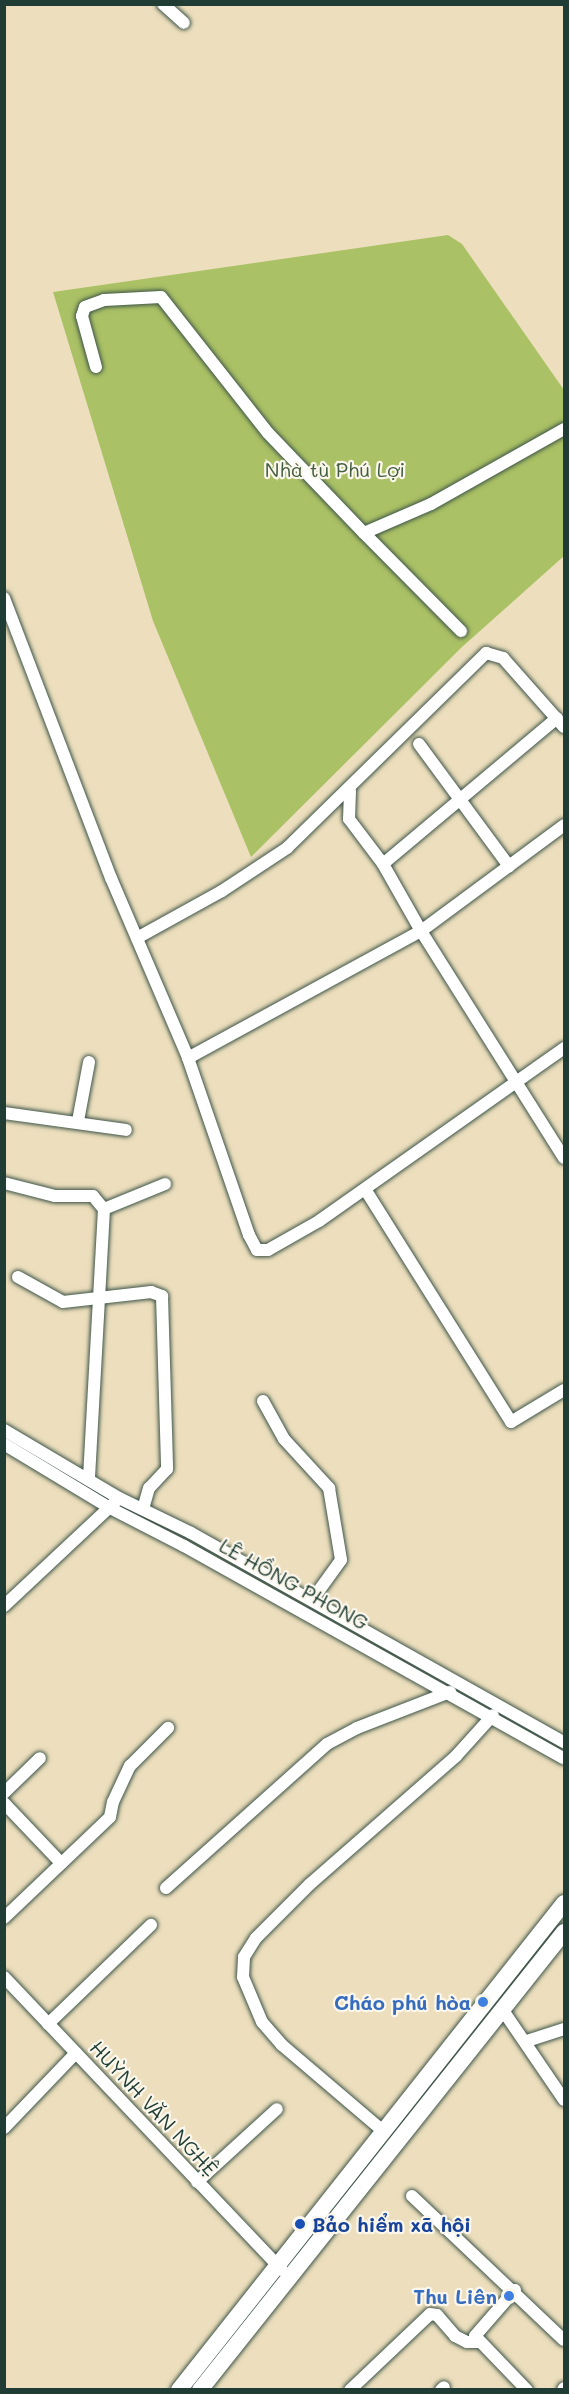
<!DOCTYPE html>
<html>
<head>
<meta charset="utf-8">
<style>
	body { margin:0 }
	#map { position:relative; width:569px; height:2394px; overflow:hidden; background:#eddfbd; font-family:Mali,sans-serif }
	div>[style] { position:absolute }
	.green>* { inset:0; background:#abc165 }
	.roads { filter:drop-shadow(0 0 2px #3e5549) drop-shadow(0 0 2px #3e5549) }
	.minor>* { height:12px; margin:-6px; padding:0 6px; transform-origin:6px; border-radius:6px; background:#fff }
	.major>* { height:16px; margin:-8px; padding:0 8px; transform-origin:8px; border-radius:8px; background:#fff }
	.dots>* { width:16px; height:16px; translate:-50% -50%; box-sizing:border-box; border:3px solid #fbf7ec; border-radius:50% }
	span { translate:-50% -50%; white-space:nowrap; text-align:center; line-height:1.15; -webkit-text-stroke:4.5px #fbf7ec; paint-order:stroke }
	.park-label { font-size:20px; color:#425e40 }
	.street-label { font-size:20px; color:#1f3d34 }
	.shop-label { font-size:20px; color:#366cbe; font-weight:700 }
	.right { translate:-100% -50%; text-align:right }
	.transit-label { font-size:20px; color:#164399; font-weight:700 }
	.left { translate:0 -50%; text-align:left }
	.frame { position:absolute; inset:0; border:6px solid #1f3d34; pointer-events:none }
</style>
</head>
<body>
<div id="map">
	<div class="green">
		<i style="clip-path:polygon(448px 235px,462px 244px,564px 390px,564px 556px,462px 647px,251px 857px,153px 621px,53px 292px)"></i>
	</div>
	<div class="roads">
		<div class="minor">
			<i style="left:163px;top:4px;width:28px;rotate:42deg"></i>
			<i style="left:96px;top:367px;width:53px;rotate:-105.4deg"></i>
			<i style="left:82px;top:316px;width:9px;rotate:-72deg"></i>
			<i style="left:85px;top:307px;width:20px;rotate:-20deg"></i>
			<i style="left:104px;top:300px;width:57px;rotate:-3deg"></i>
			<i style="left:161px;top:297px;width:173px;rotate:51.8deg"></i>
			<i style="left:268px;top:433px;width:139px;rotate:46.2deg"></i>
			<i style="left:364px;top:533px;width:73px;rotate:-23.4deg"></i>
			<i style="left:431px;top:504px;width:153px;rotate:-29.4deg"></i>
			<i style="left:364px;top:533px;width:138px;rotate:45.3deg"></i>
			<i style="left:4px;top:598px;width:300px;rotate:69.1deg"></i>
			<i style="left:111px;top:878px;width:196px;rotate:66.8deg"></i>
			<i style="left:188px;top:1058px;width:187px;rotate:71deg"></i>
			<i style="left:249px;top:1235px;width:17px;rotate:62deg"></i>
			<i style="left:257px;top:1250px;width:11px"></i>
			<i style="left:268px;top:1250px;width:59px;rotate:-29.6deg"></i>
			<i style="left:319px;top:1221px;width:300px;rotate:-35.2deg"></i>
			<i style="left:419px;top:744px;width:152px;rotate:53.6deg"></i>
			<i style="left:350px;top:791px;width:28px;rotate:92deg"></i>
			<i style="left:349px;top:819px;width:56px;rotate:52.9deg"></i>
			<i style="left:383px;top:864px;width:77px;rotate:60.4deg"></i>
			<i style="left:421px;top:931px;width:268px;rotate:57.8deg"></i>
			<i style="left:383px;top:864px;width:227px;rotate:-40deg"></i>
			<i style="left:137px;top:938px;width:97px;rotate:-28.9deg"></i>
			<i style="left:222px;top:891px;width:78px;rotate:-33.5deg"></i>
			<i style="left:287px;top:848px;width:279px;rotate:-44.4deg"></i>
			<i style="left:486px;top:653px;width:18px;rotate:16deg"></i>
			<i style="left:503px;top:658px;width:92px;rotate:48.5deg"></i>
			<i style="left:188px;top:1058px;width:265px;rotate:-28.6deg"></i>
			<i style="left:421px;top:931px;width:178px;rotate:-36.5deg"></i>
			<i style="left:4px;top:1113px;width:123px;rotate:7.9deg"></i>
			<i style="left:78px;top:1121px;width:60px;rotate:-79.4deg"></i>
			<i style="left:4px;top:1183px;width:53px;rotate:14.3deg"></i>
			<i style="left:55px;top:1196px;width:38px"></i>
			<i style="left:93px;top:1196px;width:17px;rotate:50deg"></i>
			<i style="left:104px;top:1209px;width:271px;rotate:93.2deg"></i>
			<i style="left:365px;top:1189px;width:275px;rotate:57.9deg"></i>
			<i style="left:511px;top:1422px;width:62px;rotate:-31.1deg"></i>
			<i style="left:104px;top:1209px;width:66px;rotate:-22.3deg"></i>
			<i style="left:18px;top:1277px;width:51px;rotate:29.1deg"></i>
			<i style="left:63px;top:1302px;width:89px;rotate:-6.5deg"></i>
			<i style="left:151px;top:1292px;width:12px;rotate:20deg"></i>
			<i style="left:162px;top:1296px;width:173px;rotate:88.3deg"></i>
			<i style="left:167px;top:1469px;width:26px;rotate:133deg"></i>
			<i style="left:149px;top:1488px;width:22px;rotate:106deg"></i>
			<i style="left:263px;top:1401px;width:43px;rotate:61.1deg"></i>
			<i style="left:284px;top:1439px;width:67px;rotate:47.4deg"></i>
			<i style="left:329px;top:1488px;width:73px;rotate:80.5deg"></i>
			<i style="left:341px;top:1560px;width:49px;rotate:125.9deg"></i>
			<i style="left:4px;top:1430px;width:134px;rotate:30.6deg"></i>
			<i style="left:119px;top:1498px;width:80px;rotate:25.9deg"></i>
			<i style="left:191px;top:1533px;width:428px;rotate:29.3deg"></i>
			<i style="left:4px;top:1444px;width:124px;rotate:31.1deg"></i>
			<i style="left:110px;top:1508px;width:83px;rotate:27.2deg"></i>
			<i style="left:184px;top:1546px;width:435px;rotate:29.2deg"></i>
			<i style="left:4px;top:1606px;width:152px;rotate:-43.1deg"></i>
			<i style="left:4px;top:1793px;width:50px;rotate:-44.2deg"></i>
			<i style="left:4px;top:1803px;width:83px;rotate:46.5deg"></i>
			<i style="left:166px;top:1888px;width:216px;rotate:-41.8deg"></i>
			<i style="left:327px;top:1744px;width:34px;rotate:-28deg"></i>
			<i style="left:357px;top:1728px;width:100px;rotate:-21.2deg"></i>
			<i style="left:4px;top:1918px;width:146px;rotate:-43.6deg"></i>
			<i style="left:110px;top:1817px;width:15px;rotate:-79deg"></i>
			<i style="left:113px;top:1802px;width:40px;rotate:-65deg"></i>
			<i style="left:130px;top:1766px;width:54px;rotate:-45deg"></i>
			<i style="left:4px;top:1977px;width:404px;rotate:46.5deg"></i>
			<i style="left:502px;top:2009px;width:110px;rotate:55.7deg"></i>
			<i style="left:48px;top:2024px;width:143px;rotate:-43.9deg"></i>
			<i style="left:527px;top:2041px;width:39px;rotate:-18deg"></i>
			<i style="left:4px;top:2128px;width:104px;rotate:-46.2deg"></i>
			<i style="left:383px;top:2131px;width:133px;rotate:-139.6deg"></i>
			<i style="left:282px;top:2045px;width:30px;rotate:-131deg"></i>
			<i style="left:262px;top:2022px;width:49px;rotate:-112.9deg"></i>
			<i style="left:243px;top:1977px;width:20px;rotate:-87deg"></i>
			<i style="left:244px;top:1957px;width:22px;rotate:-58deg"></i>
			<i style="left:256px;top:1938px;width:76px;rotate:-45deg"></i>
			<i style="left:310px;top:1884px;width:194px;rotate:-41.2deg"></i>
			<i style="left:456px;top:1756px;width:55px;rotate:-47.9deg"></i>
			<i style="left:197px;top:2182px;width:108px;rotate:-42.4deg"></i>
			<i style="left:412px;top:2196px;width:209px;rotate:43.5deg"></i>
			<i style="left:515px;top:2290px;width:61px;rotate:131deg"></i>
			<i style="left:475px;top:2336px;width:75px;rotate:46.1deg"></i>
			<i style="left:350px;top:2390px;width:110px;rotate:-43.5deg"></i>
			<i style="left:430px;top:2314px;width:7px;rotate:8deg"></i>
			<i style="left:437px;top:2315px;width:28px;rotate:49deg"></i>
			<i style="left:455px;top:2336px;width:13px;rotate:27deg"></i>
			<i style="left:467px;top:2342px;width:12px"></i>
			<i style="left:441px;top:2390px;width:4px;rotate:-45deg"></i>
			<i style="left:563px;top:2390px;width:2px;rotate:-63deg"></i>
		</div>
		<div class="major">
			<i style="left:179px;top:2390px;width:621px;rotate:-51.67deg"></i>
			<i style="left:200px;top:2390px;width:585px;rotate:-51.52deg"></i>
		</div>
	</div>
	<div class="dots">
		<i style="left:483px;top:2002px;background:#3f7fe0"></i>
		<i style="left:300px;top:2224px;background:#1a4fb4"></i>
		<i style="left:509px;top:2296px;background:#3f7fe0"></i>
	</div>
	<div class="park-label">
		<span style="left:335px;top:469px">Nhà tù Phú Lợi</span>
	</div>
	<div class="street-label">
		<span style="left:294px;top:1584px;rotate:29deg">LÊ HỒNG PHONG</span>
		<span style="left:154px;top:2108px;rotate:47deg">HUỲNH VĂN NGHỆ</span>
	</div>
	<div class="shop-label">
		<span class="right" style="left:471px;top:2002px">Cháo phú hòa</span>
		<span class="right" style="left:497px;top:2296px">Thu Liên</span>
	</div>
	<div class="transit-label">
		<span class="left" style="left:312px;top:2224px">Bảo hiểm xã hội</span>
	</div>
	<div class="frame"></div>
</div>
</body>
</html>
